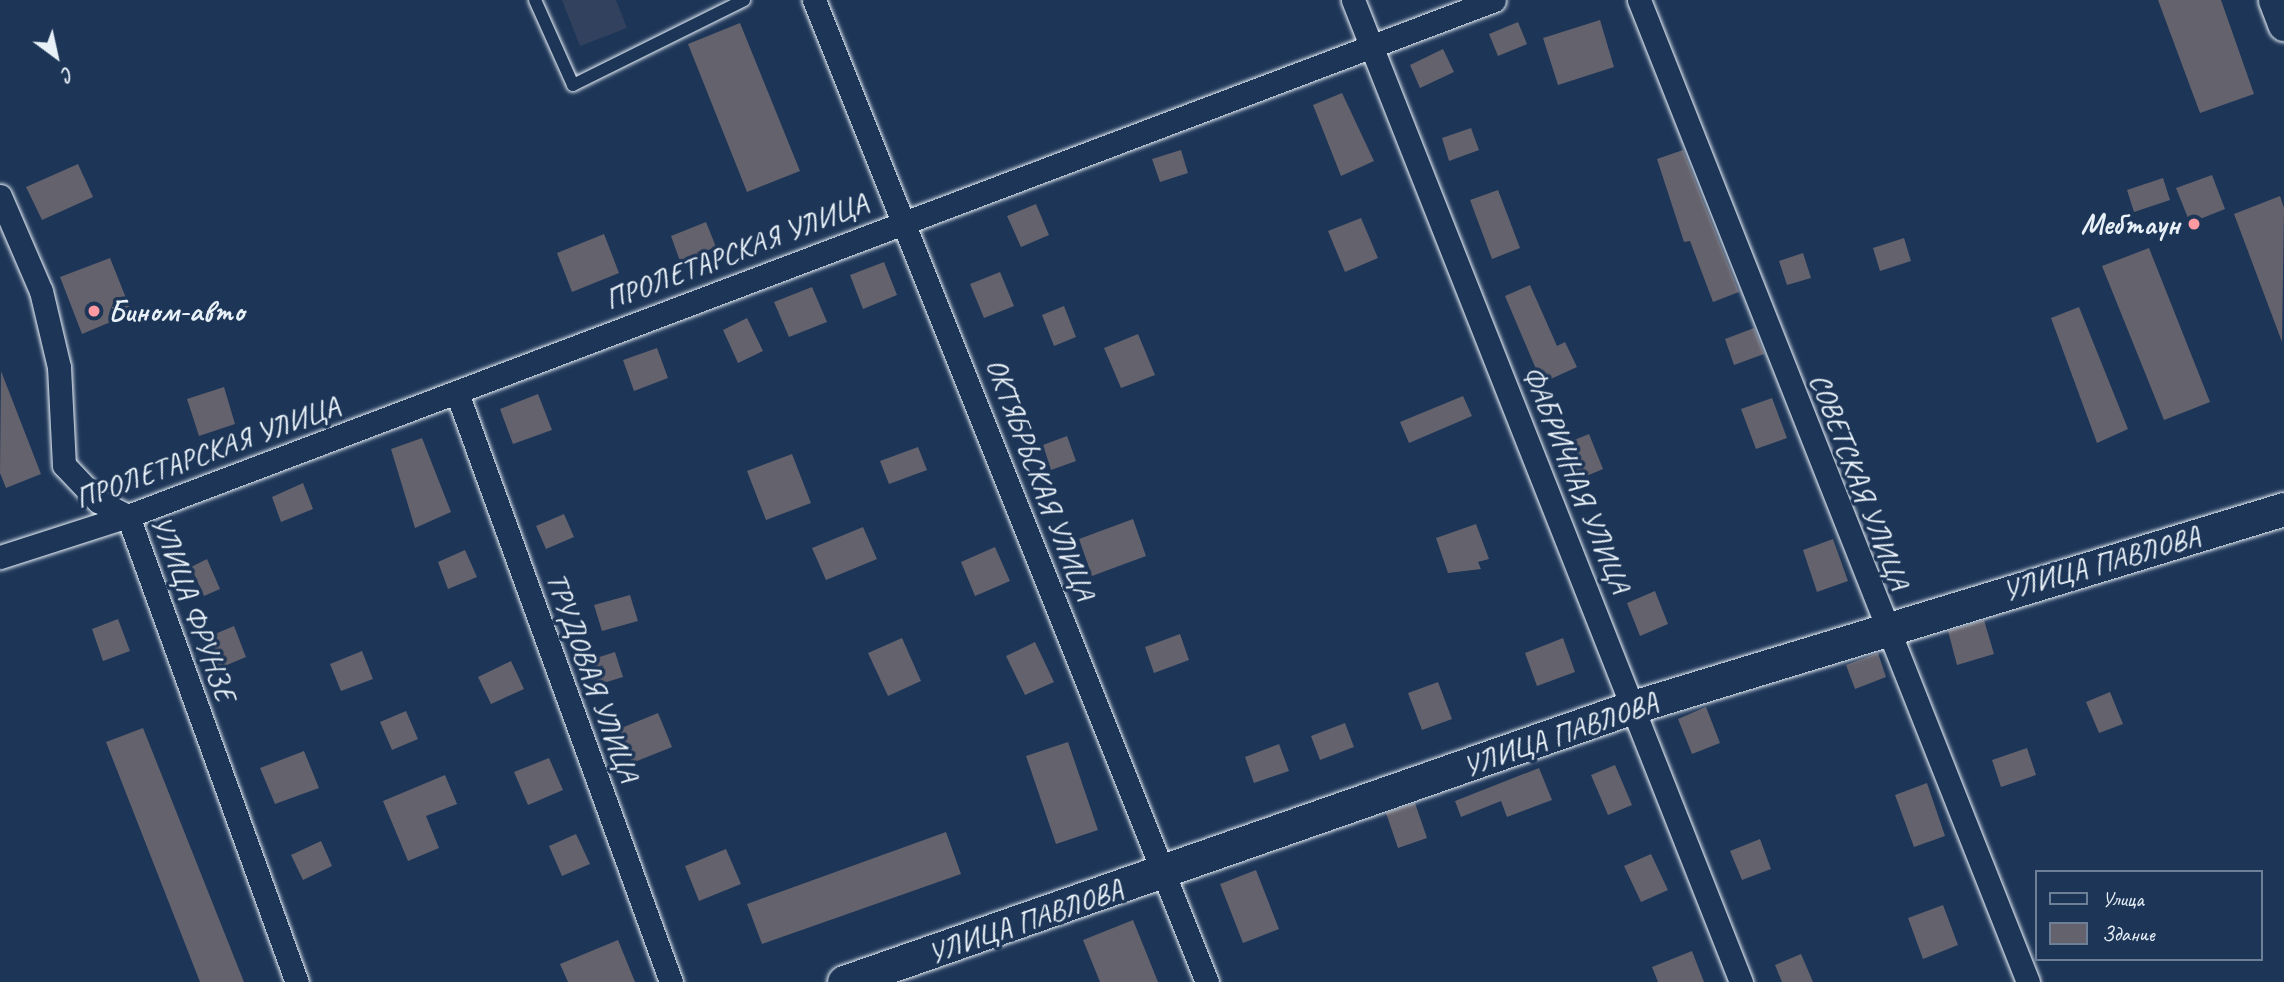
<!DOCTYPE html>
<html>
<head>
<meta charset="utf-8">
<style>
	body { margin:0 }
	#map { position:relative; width:2284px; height:982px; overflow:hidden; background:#1d3557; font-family:Caveat,sans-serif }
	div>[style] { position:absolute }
	.built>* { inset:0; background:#32425e }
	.building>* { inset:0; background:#64626d }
	.roads { filter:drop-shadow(0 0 2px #e8f1f8) drop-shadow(0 0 2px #e8f1f8) }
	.lane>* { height:12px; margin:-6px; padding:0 6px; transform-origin:6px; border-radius:6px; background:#1d3557 }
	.street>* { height:23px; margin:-11.5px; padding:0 11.5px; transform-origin:11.5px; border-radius:11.5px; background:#1d3557 }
	.secondary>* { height:33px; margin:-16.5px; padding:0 16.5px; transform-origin:16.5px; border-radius:16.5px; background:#1d3557 }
	.dots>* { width:19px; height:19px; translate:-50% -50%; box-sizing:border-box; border:4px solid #1d3557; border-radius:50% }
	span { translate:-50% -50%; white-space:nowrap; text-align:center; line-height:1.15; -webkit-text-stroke:7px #1d3557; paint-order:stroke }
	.poi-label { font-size:30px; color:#e8f1f8; font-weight:700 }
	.right { translate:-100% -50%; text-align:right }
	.left { translate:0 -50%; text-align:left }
	.street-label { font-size:30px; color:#e8f1f8 }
	.legend { position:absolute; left:2035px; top:870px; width:228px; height:91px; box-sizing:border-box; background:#1d3557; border:2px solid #6e8097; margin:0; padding:9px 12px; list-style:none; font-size:21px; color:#e8f1f8 }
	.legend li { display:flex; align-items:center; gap:14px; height:35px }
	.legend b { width:35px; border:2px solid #6e8097 }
	.north { position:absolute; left:21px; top:21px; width:70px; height:70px; -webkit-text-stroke:5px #1d3557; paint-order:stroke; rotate:147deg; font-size:19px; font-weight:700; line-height:28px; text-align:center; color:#e8f1f8 }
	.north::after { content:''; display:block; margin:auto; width:24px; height:32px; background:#e8f1f8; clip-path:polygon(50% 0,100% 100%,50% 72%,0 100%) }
</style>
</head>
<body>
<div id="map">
	<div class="built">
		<i style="clip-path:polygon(562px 0,616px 0,627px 28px,580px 46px)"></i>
	</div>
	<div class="building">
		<i style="clip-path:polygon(2158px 0,2221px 0,2254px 94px,2200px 113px)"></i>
		<i style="clip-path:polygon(1600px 20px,1614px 67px,1558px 85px,1543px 38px)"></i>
		<i style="clip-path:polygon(1518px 22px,1527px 44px,1498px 56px,1489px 34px)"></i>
		<i style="clip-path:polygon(740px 23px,800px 171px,747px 192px,688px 44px)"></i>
		<i style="clip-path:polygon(1443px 49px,1454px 72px,1420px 88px,1410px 65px)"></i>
		<i style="clip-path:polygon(1342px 93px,1374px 161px,1341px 176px,1313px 105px)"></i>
		<i style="clip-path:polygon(1471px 128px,1479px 150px,1449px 161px,1442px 138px)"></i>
		<i style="clip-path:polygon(1181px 150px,1188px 173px,1160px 182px,1152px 159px)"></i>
		<i style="clip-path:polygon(1683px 150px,1739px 292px,1713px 302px,1690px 241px,1684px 242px,1657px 159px)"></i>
		<i style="clip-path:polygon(78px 164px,93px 197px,42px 220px,26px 187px)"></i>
		<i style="clip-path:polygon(2212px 175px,2225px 209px,2190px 223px,2176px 188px)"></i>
		<i style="clip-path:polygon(2163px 178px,2170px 200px,2134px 212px,2127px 190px)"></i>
		<i style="clip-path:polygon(1498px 190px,1520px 248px,1492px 259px,1470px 200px)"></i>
		<i style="clip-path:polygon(2280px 196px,2284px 208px,2282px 342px,2234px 214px)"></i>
		<i style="clip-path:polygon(1036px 204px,1049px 235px,1021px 247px,1007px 216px)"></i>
		<i style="clip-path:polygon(1361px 218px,1378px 258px,1345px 272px,1328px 231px)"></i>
		<i style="clip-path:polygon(706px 222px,716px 247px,680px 261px,671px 236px)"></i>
		<i style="clip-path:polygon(604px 234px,619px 273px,572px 292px,557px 253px)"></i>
		<i style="clip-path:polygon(1904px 238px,1911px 261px,1880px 271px,1873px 248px)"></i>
		<i style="clip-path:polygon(2149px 248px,2210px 402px,2164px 420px,2102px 266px)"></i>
		<i style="clip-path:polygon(1803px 253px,1811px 278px,1787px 285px,1779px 261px)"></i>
		<i style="clip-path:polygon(110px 258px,132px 313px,82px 334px,60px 277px)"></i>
		<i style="clip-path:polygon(884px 262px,897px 295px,863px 309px,850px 275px)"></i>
		<i style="clip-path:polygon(1000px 272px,1014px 306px,984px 318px,970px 284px)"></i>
		<i style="clip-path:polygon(1530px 285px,1557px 346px,1565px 342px,1577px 367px,1542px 383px,1505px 296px)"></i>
		<i style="clip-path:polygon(812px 287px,827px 322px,789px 337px,774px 302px)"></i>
		<i style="clip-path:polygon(1064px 306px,1076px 337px,1054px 346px,1042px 315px)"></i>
		<i style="clip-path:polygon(2079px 307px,2128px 429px,2097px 443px,2051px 318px)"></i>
		<i style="clip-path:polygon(747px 318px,763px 351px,738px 363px,723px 330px)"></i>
		<i style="clip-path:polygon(1754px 328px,1764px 354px,1734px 365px,1725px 339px)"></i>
		<i style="clip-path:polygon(1138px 334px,1155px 375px,1121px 388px,1104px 348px)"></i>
		<i style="clip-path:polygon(657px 348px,668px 378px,634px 391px,623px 360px)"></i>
		<i style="clip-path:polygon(1px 371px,41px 474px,6px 488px,0 473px)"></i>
		<i style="clip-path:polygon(224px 387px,235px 424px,199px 436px,187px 399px)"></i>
		<i style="clip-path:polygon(538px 394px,552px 430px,513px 444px,500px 409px)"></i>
		<i style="clip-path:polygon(1463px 396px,1472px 416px,1409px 443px,1400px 422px)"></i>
		<i style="clip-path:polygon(1772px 398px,1787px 438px,1756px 449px,1741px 409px)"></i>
		<i style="clip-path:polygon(1589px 434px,1603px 469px,1577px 480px,1562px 445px)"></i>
		<i style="clip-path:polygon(1067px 436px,1076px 461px,1051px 470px,1043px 445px)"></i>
		<i style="clip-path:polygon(422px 438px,451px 512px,415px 528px,391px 449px)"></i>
		<i style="clip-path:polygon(918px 447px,927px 470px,889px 484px,880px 461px)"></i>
		<i style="clip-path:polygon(792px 454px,811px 503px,766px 520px,747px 471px)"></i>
		<i style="clip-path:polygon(303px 483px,313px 509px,281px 522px,272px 497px)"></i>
		<i style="clip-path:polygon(564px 514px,574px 537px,546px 549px,536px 526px)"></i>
		<i style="clip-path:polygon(1133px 519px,1146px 556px,1092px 576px,1079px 539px)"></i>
		<i style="clip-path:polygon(1476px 524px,1489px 559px,1478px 562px,1481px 569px,1448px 573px,1436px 538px)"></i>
		<i style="clip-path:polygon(863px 527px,877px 559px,826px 580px,812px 548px)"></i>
		<i style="clip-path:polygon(1833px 539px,1848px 581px,1817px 592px,1803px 550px)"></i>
		<i style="clip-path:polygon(995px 547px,1010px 581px,975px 596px,961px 562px)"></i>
		<i style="clip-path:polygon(465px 550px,477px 577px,448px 589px,438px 562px)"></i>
		<i style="clip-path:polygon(207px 559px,220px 589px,204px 596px,191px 567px)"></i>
		<i style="clip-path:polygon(1655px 591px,1668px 624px,1640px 636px,1627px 603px)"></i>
		<i style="clip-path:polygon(630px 595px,638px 621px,602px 631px,594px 605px)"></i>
		<i style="clip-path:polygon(118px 619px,130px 651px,103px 661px,92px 629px)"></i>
		<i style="clip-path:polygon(1984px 620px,1994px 654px,1957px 665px,1948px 631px)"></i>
		<i style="clip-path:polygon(234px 626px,246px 657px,215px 670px,203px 639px)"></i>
		<i style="clip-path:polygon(1180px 634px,1189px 660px,1154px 673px,1145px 647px)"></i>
		<i style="clip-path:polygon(902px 638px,921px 681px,888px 696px,868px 653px)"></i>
		<i style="clip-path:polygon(1563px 638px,1575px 672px,1537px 686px,1525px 653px)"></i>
		<i style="clip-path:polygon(1035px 642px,1054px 682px,1025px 695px,1006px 656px)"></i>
		<i style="clip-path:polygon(362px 651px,373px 679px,341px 691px,330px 664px)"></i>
		<i style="clip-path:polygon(615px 652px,623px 677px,597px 685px,590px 660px)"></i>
		<i style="clip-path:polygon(1878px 653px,1886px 677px,1855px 689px,1846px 665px)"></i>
		<i style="clip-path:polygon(511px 661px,524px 689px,491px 704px,478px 677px)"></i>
		<i style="clip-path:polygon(1438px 682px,1452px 719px,1422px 730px,1408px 693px)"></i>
		<i style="clip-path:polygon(2110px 692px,2123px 724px,2099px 733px,2086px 702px)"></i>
		<i style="clip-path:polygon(1706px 707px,1720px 743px,1692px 754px,1678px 719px)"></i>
		<i style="clip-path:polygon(406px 711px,418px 739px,392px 750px,380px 722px)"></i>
		<i style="clip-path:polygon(658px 713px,672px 747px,632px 763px,619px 729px)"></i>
		<i style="clip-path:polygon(1345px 723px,1354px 747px,1320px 760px,1311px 736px)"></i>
		<i style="clip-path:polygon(143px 728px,244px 982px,200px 982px,106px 742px)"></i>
		<i style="clip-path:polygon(1068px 742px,1098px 830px,1056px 844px,1026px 756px)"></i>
		<i style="clip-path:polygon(1279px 744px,1289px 771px,1254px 783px,1245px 757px)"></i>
		<i style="clip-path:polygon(2027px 748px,2036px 775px,2001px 787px,1992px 760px)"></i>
		<i style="clip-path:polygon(304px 751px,319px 788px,275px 804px,260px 768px)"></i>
		<i style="clip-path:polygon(549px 758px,563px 790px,528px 805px,514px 772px)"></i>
		<i style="clip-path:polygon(1615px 765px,1632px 805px,1608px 815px,1591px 775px)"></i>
		<i style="clip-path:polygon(1539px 768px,1552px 800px,1507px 817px,1501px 801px,1461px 817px,1455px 801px)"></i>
		<i style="clip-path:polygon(445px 775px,457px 804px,426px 816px,439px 848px,408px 861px,383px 801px)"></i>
		<i style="clip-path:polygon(1927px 783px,1945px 836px,1914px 847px,1895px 795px)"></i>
		<i style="clip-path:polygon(1415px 803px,1427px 838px,1398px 848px,1386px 813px)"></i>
		<i style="clip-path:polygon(946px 832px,961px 874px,762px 944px,747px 904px)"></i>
		<i style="clip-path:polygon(576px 834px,590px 864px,562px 876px,549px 846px)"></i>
		<i style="clip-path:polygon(1760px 839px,1771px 869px,1742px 880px,1730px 851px)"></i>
		<i style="clip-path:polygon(321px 841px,332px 866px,303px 880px,291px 855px)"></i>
		<i style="clip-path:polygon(726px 849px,741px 884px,699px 901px,685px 866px)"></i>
		<i style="clip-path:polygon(1651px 854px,1668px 890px,1641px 902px,1624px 866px)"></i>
		<i style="clip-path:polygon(1256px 870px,1279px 929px,1243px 943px,1220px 884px)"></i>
		<i style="clip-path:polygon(1943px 905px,1958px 945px,1923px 959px,1908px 918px)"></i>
		<i style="clip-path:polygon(1133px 920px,1158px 982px,1100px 982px,1083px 940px)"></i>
		<i style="clip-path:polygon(618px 940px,635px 982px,568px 982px,560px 964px)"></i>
		<i style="clip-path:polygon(1692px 951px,1704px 982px,1658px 982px,1652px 967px)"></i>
		<i style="clip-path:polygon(1801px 954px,1813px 982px,1782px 982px,1775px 965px)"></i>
	</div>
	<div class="roads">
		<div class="lane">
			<i style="left:535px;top:0;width:93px;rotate:65.9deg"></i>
			<i style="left:573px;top:85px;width:191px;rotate:-26.4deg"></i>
		</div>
		<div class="street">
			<i style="left:814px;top:0;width:1058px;rotate:68.19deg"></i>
			<i style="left:1353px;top:0;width:1056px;rotate:68.44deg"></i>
			<i style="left:1639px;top:0;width:1056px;rotate:68.39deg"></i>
			<i style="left:0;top:196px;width:103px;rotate:66.7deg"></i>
			<i style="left:41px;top:291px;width:78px;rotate:76.7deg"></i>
			<i style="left:59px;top:367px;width:98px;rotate:87.1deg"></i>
			<i style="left:64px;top:465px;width:50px;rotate:46.6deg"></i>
			<i style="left:98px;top:501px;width:34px;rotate:27deg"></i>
			<i style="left:128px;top:516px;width:496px;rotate:70.1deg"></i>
			<i style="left:457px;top:393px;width:627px;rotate:70.03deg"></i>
			<i style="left:0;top:557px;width:134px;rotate:-17.8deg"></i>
			<i style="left:128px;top:516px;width:1460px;rotate:-20.69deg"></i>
		</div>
		<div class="secondary">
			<i style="left:2275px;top:0;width:26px;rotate:69deg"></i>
			<i style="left:844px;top:982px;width:836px;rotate:-19.22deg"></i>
			<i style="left:1633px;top:707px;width:680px;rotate:-16.92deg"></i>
		</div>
	</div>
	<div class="dots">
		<i style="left:2194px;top:224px;background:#ff9aa2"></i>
		<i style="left:94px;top:311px;background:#ff9aa2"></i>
	</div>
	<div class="poi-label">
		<span class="right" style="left:2180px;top:224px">Мебтаун</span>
		<span class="left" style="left:108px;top:311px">Бином-авто</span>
	</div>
	<div class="street-label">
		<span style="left:736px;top:251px;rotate:-21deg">ПРОЛЕТАРСКАЯ УЛИЦА</span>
		<span style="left:207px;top:452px;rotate:-20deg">ПРОЛЕТАРСКАЯ УЛИЦА</span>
		<span style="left:1041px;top:479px;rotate:69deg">ОКТЯБРЬСКАЯ УЛИЦА</span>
		<span style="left:1577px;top:479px;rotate:68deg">ФАБРИЧНАЯ УЛИЦА</span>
		<span style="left:1860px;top:481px;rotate:69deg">СОВЕТСКАЯ УЛИЦА</span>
		<span style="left:2101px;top:563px;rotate:-16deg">УЛИЦА ПАВЛОВА</span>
		<span style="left:194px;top:608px;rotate:70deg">УЛИЦА ФРУНЗЕ</span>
		<span style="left:593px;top:677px;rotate:70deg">ТРУДОВАЯ УЛИЦА</span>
		<span style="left:1560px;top:734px;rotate:-19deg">УЛИЦА ПАВЛОВА</span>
		<span style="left:1025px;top:921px;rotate:-19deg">УЛИЦА ПАВЛОВА</span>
	</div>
	<ul class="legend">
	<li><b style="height:9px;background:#1d3557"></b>Улица</li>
	<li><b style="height:19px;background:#64626d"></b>Здание</li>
	</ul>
	<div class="north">С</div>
</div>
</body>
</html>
